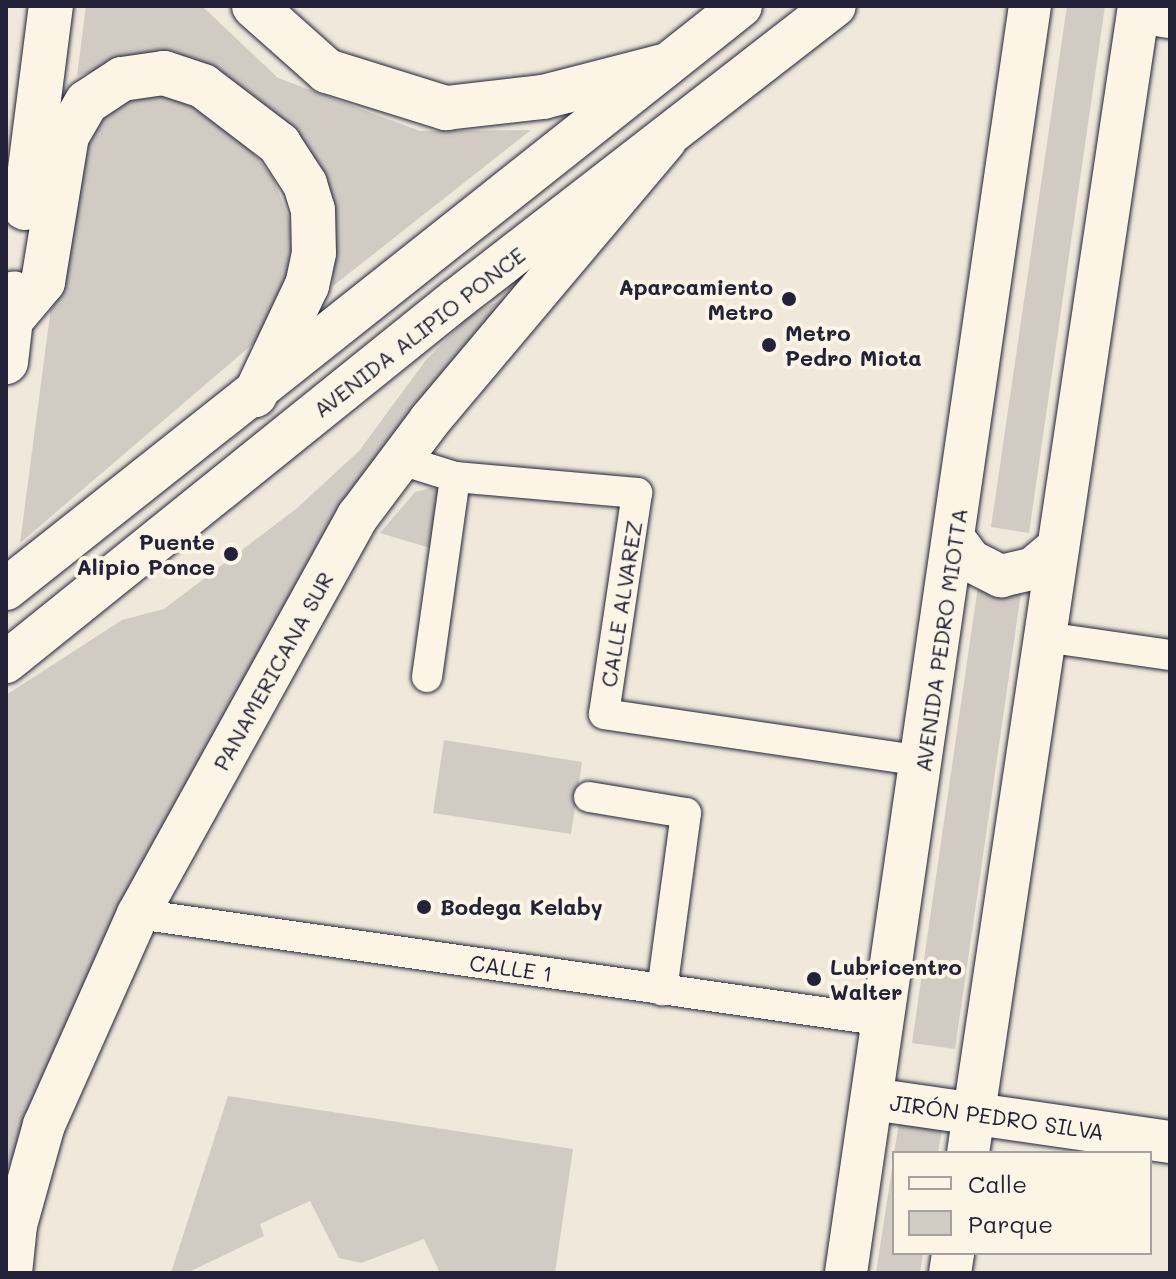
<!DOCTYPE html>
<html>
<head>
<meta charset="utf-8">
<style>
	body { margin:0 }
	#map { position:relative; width:1176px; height:1279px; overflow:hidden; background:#efe8db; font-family:Mali,sans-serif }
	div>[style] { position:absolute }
	.green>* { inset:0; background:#d1cbc3 }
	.roads { filter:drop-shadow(0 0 2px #22223b) drop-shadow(0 0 2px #22223b) }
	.street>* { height:30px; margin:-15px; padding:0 15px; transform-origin:15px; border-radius:15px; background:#fcf5e5 }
	.secondary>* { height:42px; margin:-21px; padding:0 21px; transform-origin:21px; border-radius:21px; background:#fcf5e5 }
	.highway>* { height:44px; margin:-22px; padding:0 22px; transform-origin:22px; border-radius:22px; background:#fcf5e5 }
	.dots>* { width:22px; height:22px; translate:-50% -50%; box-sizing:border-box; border:4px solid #fcf5e5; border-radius:50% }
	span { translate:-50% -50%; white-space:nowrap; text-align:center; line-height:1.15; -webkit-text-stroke:8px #fcf5e5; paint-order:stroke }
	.poi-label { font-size:22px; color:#22223b; font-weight:700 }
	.right { translate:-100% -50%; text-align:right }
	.left { translate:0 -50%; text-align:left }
	.street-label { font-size:22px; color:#22223b }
	.frame { position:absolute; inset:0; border:8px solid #22223b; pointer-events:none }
	.legend { position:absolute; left:892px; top:1151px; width:260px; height:104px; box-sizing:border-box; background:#fcf5e5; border:2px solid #a5a1a1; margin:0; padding:10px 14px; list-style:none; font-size:24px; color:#22223b }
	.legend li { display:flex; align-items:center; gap:16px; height:40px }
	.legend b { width:40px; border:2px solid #a5a1a1 }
</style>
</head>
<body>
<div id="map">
	<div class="green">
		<i style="clip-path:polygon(86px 6px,202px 6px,278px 78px,420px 131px,531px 130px,333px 286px,330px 210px,141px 58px,77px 76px)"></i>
		<i style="clip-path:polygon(1067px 6px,1105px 6px,1029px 533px,991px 527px)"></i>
		<i style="clip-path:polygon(159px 94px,206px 111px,240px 136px,273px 178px,290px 221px,292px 273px,281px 320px,20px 543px,70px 163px,91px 120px,125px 99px)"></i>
		<i style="clip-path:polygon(518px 291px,133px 894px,68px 1020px,6px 1173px,6px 695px,122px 620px,164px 609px,296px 509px,359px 451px,426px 360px,469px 316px)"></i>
		<i style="clip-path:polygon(431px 488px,441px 492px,430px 548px,380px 533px,415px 492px)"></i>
		<i style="clip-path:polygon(978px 586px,1021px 593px,955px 1049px,912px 1043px)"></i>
		<i style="clip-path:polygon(444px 740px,582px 762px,571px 834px,433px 813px)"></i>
		<i style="clip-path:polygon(228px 1096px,573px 1149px,555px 1273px,440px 1273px,424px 1239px,361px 1263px,339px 1258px,310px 1201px,260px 1224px,264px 1236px,187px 1273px,171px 1273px)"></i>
		<i style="clip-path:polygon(899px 1124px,942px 1130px,938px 1153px,894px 1153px)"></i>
		<i style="clip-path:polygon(894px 1156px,894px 1253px,923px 1253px,920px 1273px,876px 1273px)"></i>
	</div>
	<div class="roads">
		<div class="street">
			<i style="left:1137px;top:18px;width:33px;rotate:9deg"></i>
			<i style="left:398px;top:459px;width:60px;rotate:17.5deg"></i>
			<i style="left:455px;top:477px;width:183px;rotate:5deg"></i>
			<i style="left:637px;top:493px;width:223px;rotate:98.5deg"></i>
			<i style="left:604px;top:714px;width:323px;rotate:8.4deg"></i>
			<i style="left:1045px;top:637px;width:126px;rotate:8.2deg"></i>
			<i style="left:427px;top:677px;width:202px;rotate:-82deg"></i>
			<i style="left:589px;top:797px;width:98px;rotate:9.4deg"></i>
			<i style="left:686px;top:813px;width:179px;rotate:97.7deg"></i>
			<i style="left:138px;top:914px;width:754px;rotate:8.16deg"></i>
		</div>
		<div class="secondary">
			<i style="left:955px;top:540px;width:26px;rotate:53deg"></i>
			<i style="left:971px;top:561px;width:34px;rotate:27deg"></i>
			<i style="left:1001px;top:576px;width:32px;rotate:-13deg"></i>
			<i style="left:1032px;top:569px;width:30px;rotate:-40deg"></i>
			<i style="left:6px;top:589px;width:938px;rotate:-38.42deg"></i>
			<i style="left:6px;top:662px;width:579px;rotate:-38.83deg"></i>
			<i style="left:457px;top:299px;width:478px;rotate:-37.8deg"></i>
			<i style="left:872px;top:1099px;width:301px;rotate:8.2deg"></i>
			<i style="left:968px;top:1153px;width:1160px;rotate:-81.52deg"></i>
			<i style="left:11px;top:1273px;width:48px;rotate:-84.1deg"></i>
			<i style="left:16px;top:1225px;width:104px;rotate:-74.4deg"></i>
			<i style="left:44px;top:1125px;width:231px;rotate:-66deg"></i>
			<i style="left:138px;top:914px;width:455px;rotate:-61.1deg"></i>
			<i style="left:358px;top:516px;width:120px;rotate:-53.1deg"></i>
			<i style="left:430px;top:420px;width:365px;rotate:-49.9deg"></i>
			<i style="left:846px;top:1273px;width:1280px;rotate:-81.74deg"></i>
			<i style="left:950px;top:1273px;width:20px;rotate:-81deg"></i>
		</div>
		<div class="highway">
			<i style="left:254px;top:6px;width:98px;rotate:41.7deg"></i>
			<i style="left:327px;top:71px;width:125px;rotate:17.3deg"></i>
			<i style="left:446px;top:108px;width:98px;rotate:-6.5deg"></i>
			<i style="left:543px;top:97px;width:125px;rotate:-14.4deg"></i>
			<i style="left:25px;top:208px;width:204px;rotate:-82.7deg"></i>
			<i style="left:10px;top:321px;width:51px;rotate:-49.8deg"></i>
			<i style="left:43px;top:282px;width:148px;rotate:-80.7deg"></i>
			<i style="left:67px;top:136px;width:39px;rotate:-60deg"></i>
			<i style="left:87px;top:102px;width:42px;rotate:-33.3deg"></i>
			<i style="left:122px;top:79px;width:42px;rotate:-8.1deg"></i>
			<i style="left:164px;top:73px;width:41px;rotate:18.4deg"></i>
			<i style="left:203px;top:86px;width:96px;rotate:37.3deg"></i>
			<i style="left:279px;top:144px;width:48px;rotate:57deg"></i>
			<i style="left:305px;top:184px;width:27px;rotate:73deg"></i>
			<i style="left:313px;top:210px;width:43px;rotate:88.7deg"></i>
			<i style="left:314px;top:253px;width:33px;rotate:102deg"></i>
			<i style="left:307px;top:285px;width:122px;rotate:115.3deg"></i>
			<i style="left:6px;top:362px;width:69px;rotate:-83.4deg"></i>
		</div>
	</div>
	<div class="dots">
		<i style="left:789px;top:299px;background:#22223b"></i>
		<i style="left:769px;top:345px;background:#22223b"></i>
		<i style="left:231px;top:554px;background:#22223b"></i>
		<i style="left:424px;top:907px;background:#22223b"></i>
		<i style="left:814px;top:979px;background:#22223b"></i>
	</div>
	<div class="poi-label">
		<span class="right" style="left:773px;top:299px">Aparcamiento<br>Metro</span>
		<span class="left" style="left:785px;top:345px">Metro<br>Pedro Miota</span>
		<span class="right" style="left:215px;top:554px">Puente<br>Alipio Ponce</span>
		<span class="left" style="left:440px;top:907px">Bodega Kelaby</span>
		<span class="left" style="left:830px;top:979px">Lubricentro<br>Walter</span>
	</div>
	<div class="street-label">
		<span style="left:419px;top:332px;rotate:-38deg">AVENIDA ALIPIO PONCE</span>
		<span style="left:621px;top:604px;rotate:-81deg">CALLE ALVAREZ</span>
		<span style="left:941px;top:640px;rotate:-82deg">AVENIDA PEDRO MIOTTA</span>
		<span style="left:273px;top:671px;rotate:-61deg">PANAMERICANA SUR</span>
		<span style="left:511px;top:968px;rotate:8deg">CALLE 1</span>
		<span style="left:997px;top:1117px;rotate:8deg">JIRÓN PEDRO SILVA</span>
	</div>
	<div class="frame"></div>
	<ul class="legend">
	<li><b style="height:10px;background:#fcf5e5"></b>Calle</li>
	<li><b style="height:22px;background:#d1cbc3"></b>Parque</li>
	</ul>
</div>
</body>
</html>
